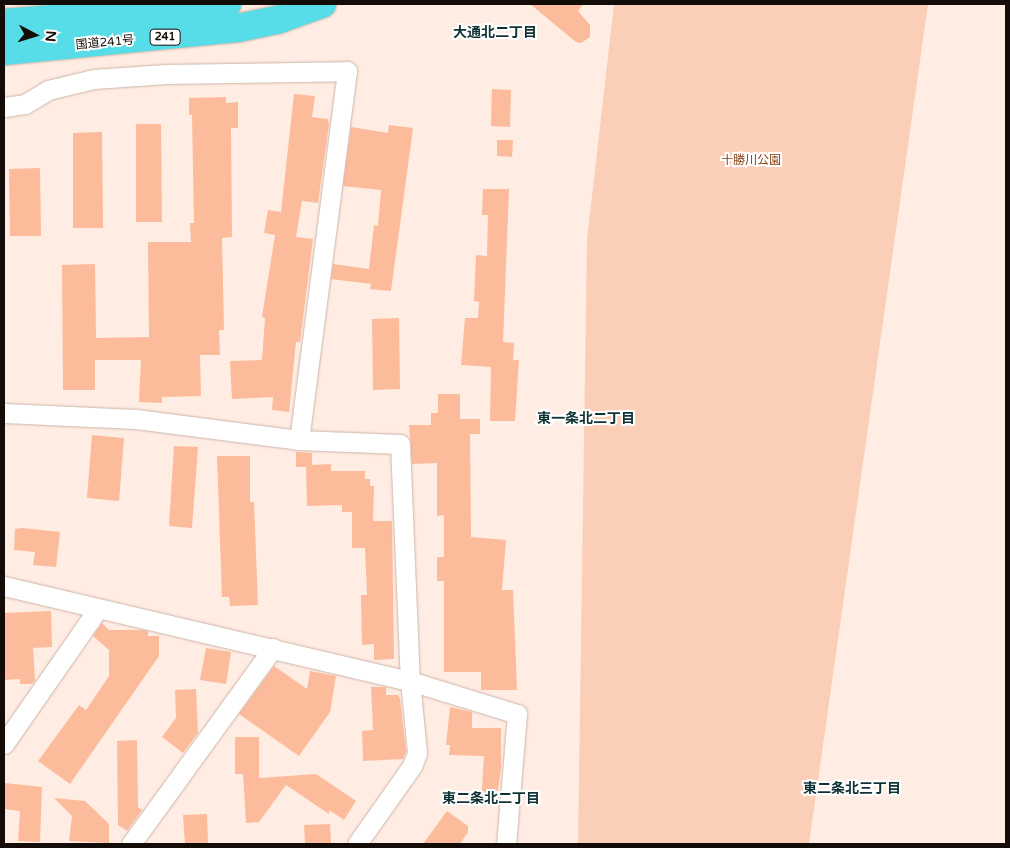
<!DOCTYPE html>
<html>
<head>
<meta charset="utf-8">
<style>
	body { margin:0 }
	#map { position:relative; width:1010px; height:848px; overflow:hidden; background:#ffece2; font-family:"Varela Round","Noto Sans JP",sans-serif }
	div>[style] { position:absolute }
	.green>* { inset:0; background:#fbceb7 }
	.building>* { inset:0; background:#fcbb9b }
	.roads { filter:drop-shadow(0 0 1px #ccb5aa) drop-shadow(0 0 1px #ccb5aa) }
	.minor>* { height:19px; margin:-9.5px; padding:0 9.5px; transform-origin:9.5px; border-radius:9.5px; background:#fff }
	.highway>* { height:28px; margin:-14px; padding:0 14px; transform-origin:14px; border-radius:14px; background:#57dde8 }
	span { translate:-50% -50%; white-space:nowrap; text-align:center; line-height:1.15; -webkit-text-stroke:4px #fff; paint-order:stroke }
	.shield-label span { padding:1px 4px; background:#fff; border:1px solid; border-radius:4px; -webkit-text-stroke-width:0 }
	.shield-label { font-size:11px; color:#130c08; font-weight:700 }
	.street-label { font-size:12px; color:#130c08 }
	.park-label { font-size:12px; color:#864014 }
	.neighbourhood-label { font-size:14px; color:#0f3235; font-weight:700 }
	.frame { position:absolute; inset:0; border:5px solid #130c08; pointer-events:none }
	.north { position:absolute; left:10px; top:10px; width:50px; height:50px; -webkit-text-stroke:4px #fff; paint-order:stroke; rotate:95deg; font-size:14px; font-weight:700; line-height:20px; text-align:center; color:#130c08 }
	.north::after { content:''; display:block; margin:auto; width:18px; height:22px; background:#130c08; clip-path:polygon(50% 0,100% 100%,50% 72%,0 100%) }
</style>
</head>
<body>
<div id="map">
	<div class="green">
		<i style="clip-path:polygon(614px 4px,928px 4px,809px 844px,578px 844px,587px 240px)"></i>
	</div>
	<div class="building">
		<i style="clip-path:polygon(530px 4px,583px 4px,578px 11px,590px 25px,590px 37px,581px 43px,576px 42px)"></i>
		<i style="clip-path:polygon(492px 89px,511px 90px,510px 127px,491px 126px)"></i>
		<i style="clip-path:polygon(294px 94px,315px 96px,312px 117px,328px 119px,329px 124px,318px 203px,302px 201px,296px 237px,313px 239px,300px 342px,296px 342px,289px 412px,272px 410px,273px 397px,232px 399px,230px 361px,262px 360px,265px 318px,262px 317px,275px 235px,264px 233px,268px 210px,281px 212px)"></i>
		<i style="clip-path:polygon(226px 97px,226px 103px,238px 102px,238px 128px,231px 128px,232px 237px,222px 238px,224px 330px,219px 330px,220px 355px,200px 355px,201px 396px,162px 397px,162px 403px,139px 402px,141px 360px,95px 360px,95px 390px,63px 390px,62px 265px,95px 264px,96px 338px,149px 337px,148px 242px,191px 242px,190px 223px,194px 223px,192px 115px,189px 115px,189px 98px)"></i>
		<i style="clip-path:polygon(136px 124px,161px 124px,162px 222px,136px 222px)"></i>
		<i style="clip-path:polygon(389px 125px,413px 128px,391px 291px,370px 289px,371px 284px,331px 279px,333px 264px,369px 269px,374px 225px,378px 226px,381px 190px,343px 186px,351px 127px,388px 133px)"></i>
		<i style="clip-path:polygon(102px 132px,103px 228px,73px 228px,73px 133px)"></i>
		<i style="clip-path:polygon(497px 140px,513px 140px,512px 157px,497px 156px)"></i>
		<i style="clip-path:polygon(40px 168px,41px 236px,10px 236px,9px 169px)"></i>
		<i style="clip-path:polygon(483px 189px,509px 189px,503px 342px,514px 343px,513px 360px,519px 360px,515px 421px,490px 421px,491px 367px,461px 365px,465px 318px,478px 318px,479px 302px,474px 301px,476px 255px,487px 256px,488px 215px,482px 215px)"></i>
		<i style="clip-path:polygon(399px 318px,400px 389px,373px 390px,372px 319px)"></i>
		<i style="clip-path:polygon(438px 394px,460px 394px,460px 419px,480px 419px,480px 434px,470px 434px,471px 537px,506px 540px,502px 590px,513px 590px,517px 690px,481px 690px,481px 672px,444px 672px,444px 581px,437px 581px,437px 557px,444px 557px,444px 515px,437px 516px,437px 463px,412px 464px,409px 425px,431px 425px,431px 413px,438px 413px)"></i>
		<i style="clip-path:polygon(92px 435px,124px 438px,119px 501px,87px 498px)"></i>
		<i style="clip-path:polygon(174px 446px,198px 447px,192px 528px,169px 526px)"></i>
		<i style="clip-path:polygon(296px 452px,312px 453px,312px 465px,331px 464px,331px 471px,365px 471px,365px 479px,370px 479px,370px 486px,374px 486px,373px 521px,392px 521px,394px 659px,374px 660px,374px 644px,362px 645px,361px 595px,367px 595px,365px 548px,352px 548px,352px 512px,342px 512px,342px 505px,307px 506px,306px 467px,296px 467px)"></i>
		<i style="clip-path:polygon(217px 456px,250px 456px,250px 502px,254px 502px,258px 605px,230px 606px,229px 597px,222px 597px)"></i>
		<i style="clip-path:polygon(22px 528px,60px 532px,56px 567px,33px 565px,35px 552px,14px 550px,15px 529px)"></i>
		<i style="clip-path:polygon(51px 611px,52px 647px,33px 648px,35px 680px,32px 684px,20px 684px,20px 679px,4px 680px,4px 613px)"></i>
		<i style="clip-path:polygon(102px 623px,109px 630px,144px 630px,148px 631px,148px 636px,159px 636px,159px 656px,70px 784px,38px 761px,79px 705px,86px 710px,109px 676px,109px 650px,93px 636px)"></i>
		<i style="clip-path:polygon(206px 648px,231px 652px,226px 684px,200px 680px)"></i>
		<i style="clip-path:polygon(274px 666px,307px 689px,310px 671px,336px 676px,330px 712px,299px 756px,239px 714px)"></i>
		<i style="clip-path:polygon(371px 687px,386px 687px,386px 695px,398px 695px,400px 699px,406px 751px,403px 759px,363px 761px,362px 731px,373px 730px)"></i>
		<i style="clip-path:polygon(196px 689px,198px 733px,183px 753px,162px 737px,176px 718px,175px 690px)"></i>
		<i style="clip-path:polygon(450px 707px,472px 712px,472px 728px,501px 728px,501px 767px,496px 806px,481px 805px,484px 756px,449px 755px,450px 745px,446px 745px)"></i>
		<i style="clip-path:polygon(235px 737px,259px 737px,259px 778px,316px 774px,356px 801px,344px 820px,329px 810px,329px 814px,286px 785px,259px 822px,246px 823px,243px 774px,235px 774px)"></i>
		<i style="clip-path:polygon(137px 740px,138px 807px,142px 810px,127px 831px,118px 825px,117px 741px)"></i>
		<i style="clip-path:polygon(4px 783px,42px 787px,40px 842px,18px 841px,20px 811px,4px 809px)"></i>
		<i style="clip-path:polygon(54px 798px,85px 801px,109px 824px,109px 843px,69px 841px,72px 816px)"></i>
		<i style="clip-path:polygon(447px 811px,468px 826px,468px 832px,460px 844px,423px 844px)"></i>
		<i style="clip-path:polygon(207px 814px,208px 844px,185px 844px,183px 815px)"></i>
		<i style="clip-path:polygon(330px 824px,331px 844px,305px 844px,304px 825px)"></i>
	</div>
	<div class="roads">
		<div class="minor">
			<i style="left:4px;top:107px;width:21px;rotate:-8deg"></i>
			<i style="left:25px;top:104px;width:27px;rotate:-31deg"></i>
			<i style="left:48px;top:90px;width:47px;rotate:-13.4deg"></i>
			<i style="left:94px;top:79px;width:72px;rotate:-4deg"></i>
			<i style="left:166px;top:74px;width:181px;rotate:-0.9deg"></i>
			<i style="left:347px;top:71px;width:372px;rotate:97.4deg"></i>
			<i style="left:4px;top:413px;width:132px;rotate:2.6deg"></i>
			<i style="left:136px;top:419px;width:164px;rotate:7.3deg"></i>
			<i style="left:299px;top:440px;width:101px;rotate:2.3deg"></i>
			<i style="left:400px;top:444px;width:237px;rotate:87.6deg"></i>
			<i style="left:410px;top:681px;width:72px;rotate:84.4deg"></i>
			<i style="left:417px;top:753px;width:14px;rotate:111deg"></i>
			<i style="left:412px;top:766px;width:95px;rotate:125.2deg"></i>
			<i style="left:4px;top:586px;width:417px;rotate:13.2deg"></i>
			<i style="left:410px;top:681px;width:112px;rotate:17.1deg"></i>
			<i style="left:517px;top:714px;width:130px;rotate:94.8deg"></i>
			<i style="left:4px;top:744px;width:165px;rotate:-55.2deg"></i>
			<i style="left:131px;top:844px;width:242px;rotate:-54.1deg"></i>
		</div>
		<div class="highway">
			<i style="left:4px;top:23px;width:224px;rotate:-4.9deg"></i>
			<i style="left:4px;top:51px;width:235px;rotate:-5.6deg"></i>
			<i style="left:238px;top:28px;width:40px;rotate:-12deg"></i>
			<i style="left:277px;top:20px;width:48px;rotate:-19.6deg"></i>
		</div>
	</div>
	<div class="shield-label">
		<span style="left:165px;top:37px">241</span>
	</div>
	<div class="street-label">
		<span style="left:105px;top:43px;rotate:-5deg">国道241号</span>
	</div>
	<div class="park-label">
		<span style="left:751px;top:161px">十勝川公園</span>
	</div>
	<div class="neighbourhood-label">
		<span style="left:495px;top:33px">大通北二丁目</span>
		<span style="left:586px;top:419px">東一条北二丁目</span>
		<span style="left:852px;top:789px">東二条北三丁目</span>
		<span style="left:491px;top:799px">東二条北二丁目</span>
	</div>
	<div class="frame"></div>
	<div class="north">N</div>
</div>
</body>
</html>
